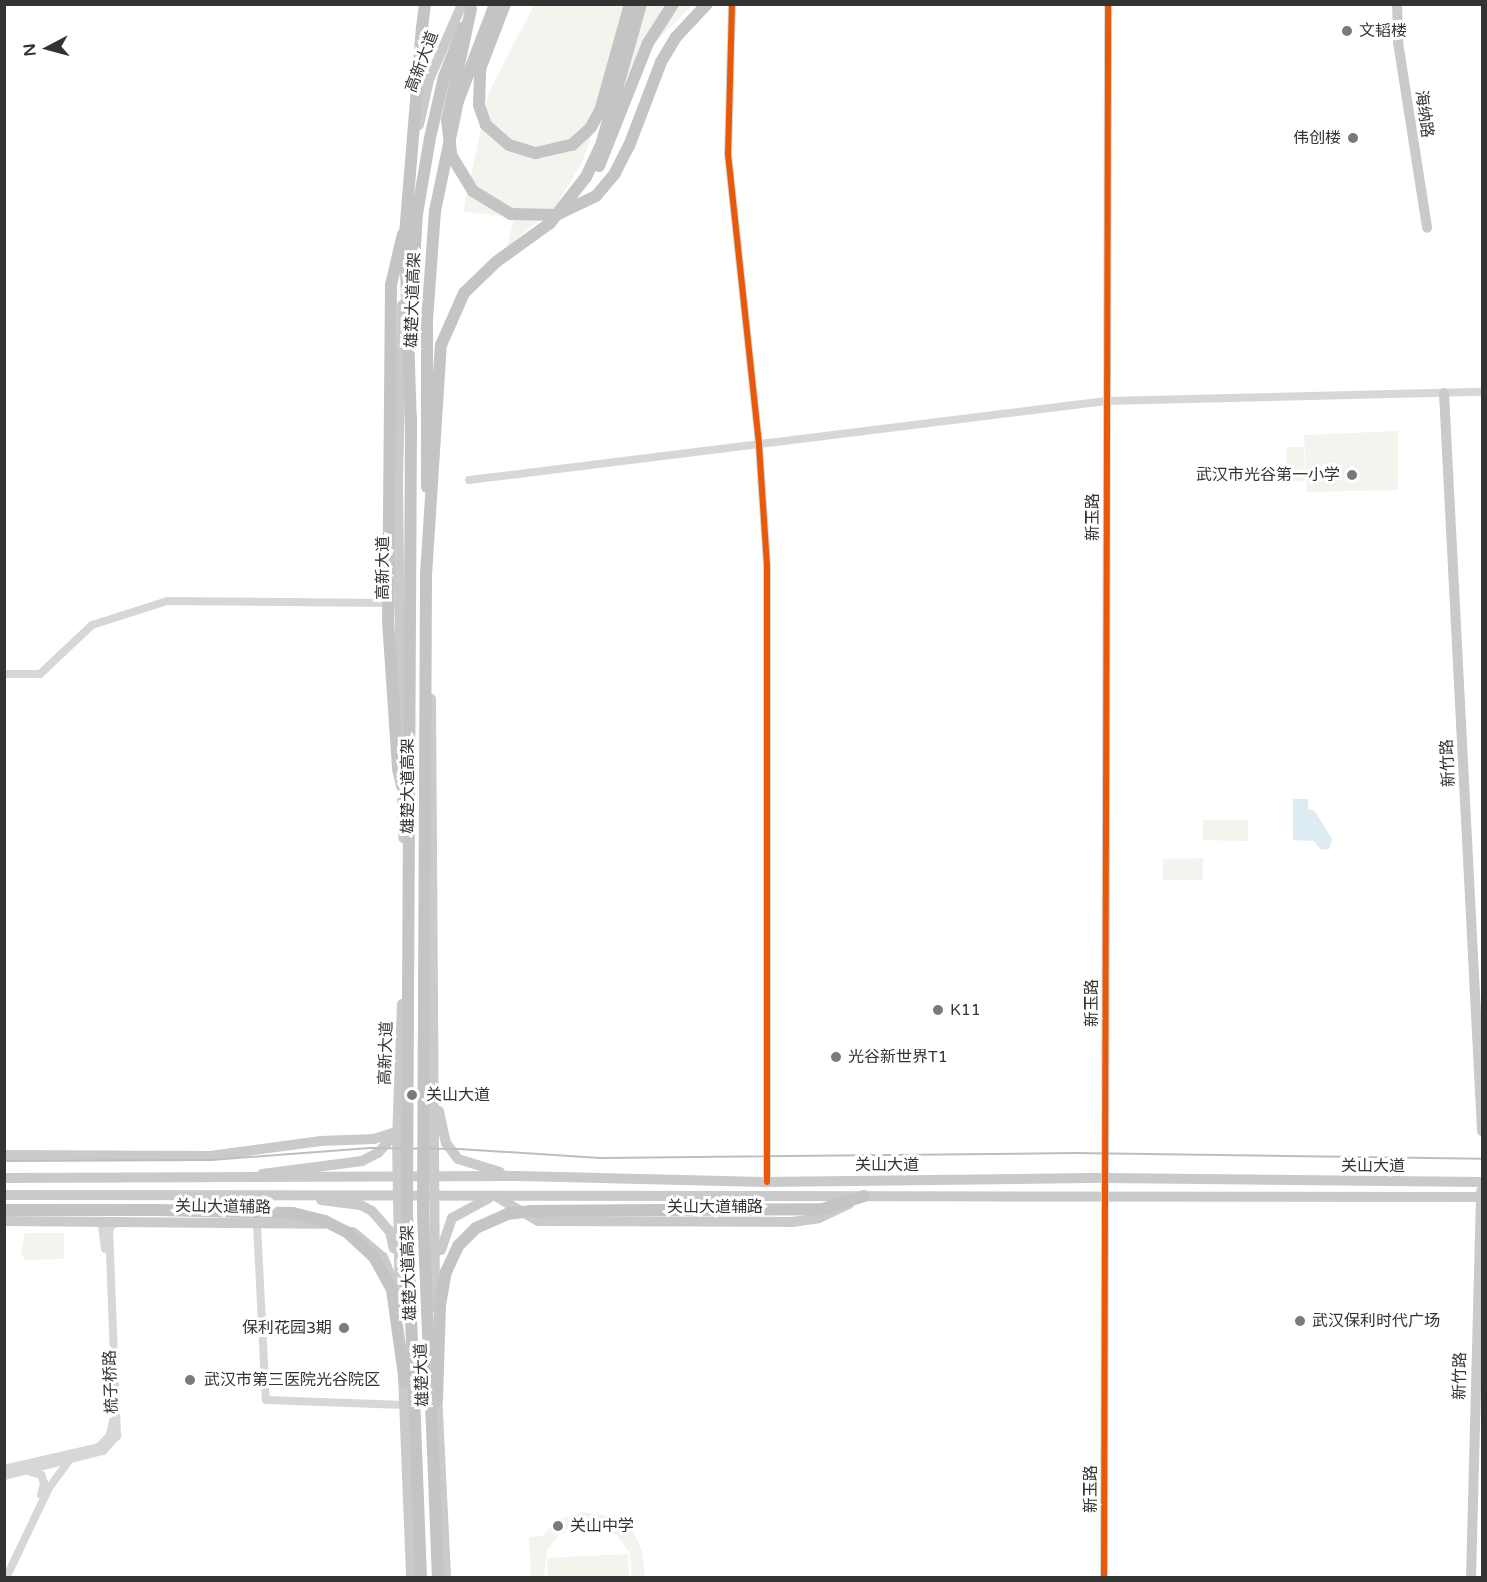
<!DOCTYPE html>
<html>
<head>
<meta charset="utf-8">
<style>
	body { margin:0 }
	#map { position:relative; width:1487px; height:1582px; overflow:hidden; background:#fff; font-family:"Varela Round","Noto Sans SC",sans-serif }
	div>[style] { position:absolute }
	.green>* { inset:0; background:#f1f5ed }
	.water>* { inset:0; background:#ddebf3 }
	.minor>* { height:8px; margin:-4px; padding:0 4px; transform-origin:4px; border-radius:4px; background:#d7d7d7 }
	.major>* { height:10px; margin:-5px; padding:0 5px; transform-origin:5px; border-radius:5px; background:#cacaca }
	.highway>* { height:12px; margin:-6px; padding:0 6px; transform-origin:6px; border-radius:6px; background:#c4c4c4 }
	.tram>* { height:1.5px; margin:-0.75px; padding:0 0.75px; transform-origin:0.75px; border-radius:0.75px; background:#bebebe }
	.highway-bridge>* { height:12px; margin:-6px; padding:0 6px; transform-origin:6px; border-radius:6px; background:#c4c4c4 }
	.cycleway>* { height:6px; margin:-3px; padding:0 3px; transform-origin:3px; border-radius:3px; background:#e8590c }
	.dots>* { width:16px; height:16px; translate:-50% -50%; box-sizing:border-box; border:3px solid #fff; border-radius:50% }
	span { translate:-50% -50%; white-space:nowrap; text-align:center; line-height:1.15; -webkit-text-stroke:6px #fff; paint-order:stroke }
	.poi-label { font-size:16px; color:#333 }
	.left { translate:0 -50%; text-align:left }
	.right { translate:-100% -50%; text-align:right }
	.street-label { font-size:16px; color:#333 }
	.frame { position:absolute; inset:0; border:6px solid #333; pointer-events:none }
	.north { position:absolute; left:18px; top:18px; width:60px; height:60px; -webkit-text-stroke:4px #fff; paint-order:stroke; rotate:264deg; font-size:16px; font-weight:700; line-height:24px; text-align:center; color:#333 }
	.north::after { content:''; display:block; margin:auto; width:21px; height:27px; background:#333; clip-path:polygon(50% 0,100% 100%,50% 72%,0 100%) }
</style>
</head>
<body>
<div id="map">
	<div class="green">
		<i style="clip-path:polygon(534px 5px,693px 5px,656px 41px,602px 109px,582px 162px,556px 206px,507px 247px,514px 217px,463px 212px,489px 92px)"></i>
		<i style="clip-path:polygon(1398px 431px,1398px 490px,1307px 492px,1304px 435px)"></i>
		<i style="clip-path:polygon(1286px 447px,1304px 447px,1305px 481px,1288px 482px)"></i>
		<i style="clip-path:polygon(1203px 820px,1248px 820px,1248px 841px,1203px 840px)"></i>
		<i style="clip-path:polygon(1203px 858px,1203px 880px,1163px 880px,1163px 859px)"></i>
		<i style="clip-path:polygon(25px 1233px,64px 1233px,64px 1259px,26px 1260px,21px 1255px)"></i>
		<i style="clip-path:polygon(582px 1512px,614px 1517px,634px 1533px,642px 1551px,645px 1577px,632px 1577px,629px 1552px,618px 1536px,600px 1526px,587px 1525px,560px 1534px,547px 1550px,544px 1577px,531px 1577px,529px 1537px,542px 1536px,557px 1520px)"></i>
		<i style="clip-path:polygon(628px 1554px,629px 1577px,548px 1577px,547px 1558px)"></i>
	</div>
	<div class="water">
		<i style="clip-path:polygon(1293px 799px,1308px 799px,1308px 810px,1314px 810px,1332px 839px,1329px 849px,1321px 850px,1314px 841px,1293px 840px)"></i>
	</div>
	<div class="minor">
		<i style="left:732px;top:4px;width:150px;rotate:91.5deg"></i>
		<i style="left:728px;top:154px;width:293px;rotate:83.9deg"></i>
		<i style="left:759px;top:445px;width:120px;rotate:86.2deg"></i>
		<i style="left:767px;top:565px;width:617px;rotate:90deg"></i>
		<i style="left:469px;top:480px;width:642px;rotate:-7.07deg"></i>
		<i style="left:1106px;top:401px;width:376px;rotate:-1.4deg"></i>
		<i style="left:4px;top:674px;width:36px"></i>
		<i style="left:40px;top:674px;width:71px;rotate:-43.3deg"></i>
		<i style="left:92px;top:625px;width:79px;rotate:-17.7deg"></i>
		<i style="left:167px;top:601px;width:225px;rotate:0.5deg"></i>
		<i style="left:96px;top:1221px;width:7px;rotate:34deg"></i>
		<i style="left:102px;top:1225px;width:24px;rotate:83deg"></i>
		<i style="left:257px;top:1225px;width:175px;rotate:87.1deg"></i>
		<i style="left:266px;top:1400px;width:138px;rotate:2.1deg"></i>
		<i style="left:4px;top:1469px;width:98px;rotate:-13deg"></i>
		<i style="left:99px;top:1447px;width:16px;rotate:-47deg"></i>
		<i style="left:110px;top:1435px;width:14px;rotate:-78deg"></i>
		<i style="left:28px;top:1471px;width:14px;rotate:17deg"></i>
		<i style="left:41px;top:1475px;width:9px;rotate:69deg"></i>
		<i style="left:44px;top:1483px;width:12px;rotate:104deg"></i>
		<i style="left:4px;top:1476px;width:102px;rotate:-14.2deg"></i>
		<i style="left:103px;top:1451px;width:21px;rotate:-47deg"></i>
		<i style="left:117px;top:1436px;width:204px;rotate:-92.2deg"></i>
		<i style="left:109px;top:1232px;width:6px;rotate:-72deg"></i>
		<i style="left:111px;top:1226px;width:9px;rotate:-32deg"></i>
		<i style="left:6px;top:1578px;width:100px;rotate:-64.5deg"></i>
		<i style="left:49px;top:1488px;width:32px;rotate:-54deg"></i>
		<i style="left:1104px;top:1578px;width:1574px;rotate:-89.85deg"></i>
	</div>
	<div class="major">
		<i style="left:1397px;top:4px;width:38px;rotate:88deg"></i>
		<i style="left:1398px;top:42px;width:188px;rotate:81.1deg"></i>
		<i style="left:419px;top:125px;width:46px;rotate:-77.5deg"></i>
		<i style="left:429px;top:80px;width:83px;rotate:-66.5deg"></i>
		<i style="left:1444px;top:393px;width:739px;rotate:87.05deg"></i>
		<i style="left:431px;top:699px;width:608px;rotate:89.62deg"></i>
		<i style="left:401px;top:733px;width:252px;rotate:-90.7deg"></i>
		<i style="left:398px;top:481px;width:176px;rotate:-88.7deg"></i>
		<i style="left:402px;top:800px;width:38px;rotate:88deg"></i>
		<i style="left:439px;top:1111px;width:33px;rotate:78deg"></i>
		<i style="left:446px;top:1143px;width:20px;rotate:53deg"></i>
		<i style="left:458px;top:1159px;width:44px;rotate:17.2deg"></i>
		<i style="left:4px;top:1155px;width:206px;rotate:0.3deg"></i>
		<i style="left:210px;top:1156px;width:112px;rotate:-7.7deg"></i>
		<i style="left:321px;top:1141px;width:53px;rotate:-2.2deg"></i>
		<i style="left:374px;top:1139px;width:25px;rotate:-18deg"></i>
		<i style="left:262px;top:1174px;width:101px;rotate:-7.4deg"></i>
		<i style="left:362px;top:1161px;width:18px;rotate:-27deg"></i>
		<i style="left:378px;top:1153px;width:27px;rotate:-48deg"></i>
		<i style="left:4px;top:1178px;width:514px;rotate:-0.22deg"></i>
		<i style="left:518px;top:1176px;width:246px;rotate:1.4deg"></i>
		<i style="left:764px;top:1182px;width:341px;rotate:-0.7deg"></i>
		<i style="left:1105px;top:1178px;width:377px;rotate:0.6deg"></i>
		<i style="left:4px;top:1195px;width:1478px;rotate:0.08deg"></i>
		<i style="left:497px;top:1197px;width:48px;rotate:30.3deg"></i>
		<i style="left:538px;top:1221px;width:254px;rotate:0.2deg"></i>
		<i style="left:792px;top:1222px;width:27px;rotate:-8deg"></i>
		<i style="left:819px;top:1218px;width:33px;rotate:-25deg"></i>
		<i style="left:321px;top:1200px;width:40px;rotate:7.1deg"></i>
		<i style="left:361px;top:1205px;width:13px;rotate:29deg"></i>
		<i style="left:372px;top:1211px;width:28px;rotate:49deg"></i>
		<i style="left:390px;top:1232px;width:17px;rotate:77deg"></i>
		<i style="left:4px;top:1221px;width:320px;rotate:0.5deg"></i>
		<i style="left:353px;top:1232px;width:39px;rotate:40deg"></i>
		<i style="left:383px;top:1257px;width:32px;rotate:68deg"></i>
		<i style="left:441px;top:1250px;width:34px;rotate:-71deg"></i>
		<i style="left:452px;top:1218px;width:42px;rotate:-28.4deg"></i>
		<i style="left:400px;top:1312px;width:172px;rotate:-91deg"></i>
		<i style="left:397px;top:1140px;width:136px;rotate:-87.9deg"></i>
		<i style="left:403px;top:1375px;width:203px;rotate:87.7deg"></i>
		<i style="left:437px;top:1392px;width:186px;rotate:87.2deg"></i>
		<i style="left:1471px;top:1578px;width:387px;rotate:-88.5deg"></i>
	</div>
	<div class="highway">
		<i style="left:422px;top:28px;width:24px;rotate:-83deg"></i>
		<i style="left:479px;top:105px;width:21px;rotate:71deg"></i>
		<i style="left:486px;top:125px;width:30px;rotate:41deg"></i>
		<i style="left:509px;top:145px;width:28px;rotate:17deg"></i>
		<i style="left:536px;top:153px;width:37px;rotate:-13deg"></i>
		<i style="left:572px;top:145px;width:26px;rotate:-43deg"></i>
		<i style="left:591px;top:127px;width:18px;rotate:-61deg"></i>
		<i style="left:600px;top:111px;width:111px;rotate:-74.3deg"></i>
		<i style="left:629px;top:146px;width:90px;rotate:-69.1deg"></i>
		<i style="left:661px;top:62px;width:29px;rotate:-59deg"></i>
		<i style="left:676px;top:37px;width:45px;rotate:-46.8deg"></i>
		<i style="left:599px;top:166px;width:132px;rotate:-68.3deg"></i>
		<i style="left:648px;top:43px;width:46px;rotate:-57.3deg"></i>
		<i style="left:496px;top:262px;width:67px;rotate:-35.8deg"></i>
		<i style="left:550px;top:223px;width:58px;rotate:-52deg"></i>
		<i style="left:586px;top:177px;width:38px;rotate:-65deg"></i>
		<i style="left:602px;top:142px;width:143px;rotate:-74.2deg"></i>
		<i style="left:391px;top:285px;width:52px;rotate:-76.8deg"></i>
		<i style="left:412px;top:295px;width:81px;rotate:-86.5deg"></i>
		<i style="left:417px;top:214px;width:77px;rotate:-80.3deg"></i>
		<i style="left:430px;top:138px;width:63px;rotate:-77.1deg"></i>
		<i style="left:444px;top:77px;width:53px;rotate:-68.8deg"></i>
		<i style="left:427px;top:487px;width:167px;rotate:-90deg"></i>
		<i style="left:427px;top:320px;width:109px;rotate:-85.8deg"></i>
		<i style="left:435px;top:211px;width:112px;rotate:-78.2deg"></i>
		<i style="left:458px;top:101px;width:104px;rotate:-69.1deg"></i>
		<i style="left:409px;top:805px;width:388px;rotate:-89.7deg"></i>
		<i style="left:4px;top:1210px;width:154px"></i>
		<i style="left:657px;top:1210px;width:166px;rotate:-0.3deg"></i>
		<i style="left:823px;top:1209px;width:43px;rotate:-17.6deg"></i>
		<i style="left:434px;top:1476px;width:102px;rotate:87.8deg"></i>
	</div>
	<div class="tram">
		<i style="left:4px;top:1161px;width:207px;rotate:-0.3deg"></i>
		<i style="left:211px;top:1160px;width:159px;rotate:-4.3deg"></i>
		<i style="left:370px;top:1148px;width:89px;rotate:0.6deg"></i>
		<i style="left:459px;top:1149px;width:145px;rotate:3.6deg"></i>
		<i style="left:604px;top:1158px;width:471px;rotate:-0.6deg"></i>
		<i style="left:1075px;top:1153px;width:407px;rotate:0.8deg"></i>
	</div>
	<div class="highway-bridge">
		<i style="left:471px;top:9px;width:114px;rotate:102.2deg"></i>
		<i style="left:447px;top:120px;width:35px;rotate:83deg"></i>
		<i style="left:451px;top:155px;width:42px;rotate:58.6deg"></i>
		<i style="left:473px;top:191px;width:44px;rotate:31.2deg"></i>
		<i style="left:511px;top:214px;width:45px;rotate:1.3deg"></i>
		<i style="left:556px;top:215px;width:44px;rotate:-25.4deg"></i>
		<i style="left:596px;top:196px;width:30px;rotate:-50deg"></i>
		<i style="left:615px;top:173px;width:30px;rotate:-63deg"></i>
		<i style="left:479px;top:105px;width:36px;rotate:-88deg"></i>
		<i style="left:480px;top:69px;width:70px;rotate:-69deg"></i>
		<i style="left:391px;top:285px;width:336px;rotate:90.5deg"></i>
		<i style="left:388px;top:621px;width:148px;rotate:86.1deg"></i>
		<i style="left:398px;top:769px;width:46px;rotate:76.3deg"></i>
		<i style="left:409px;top:814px;width:400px;rotate:90.3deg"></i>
		<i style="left:407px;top:1214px;width:363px;rotate:87.8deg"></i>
		<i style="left:411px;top:427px;width:193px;rotate:-91.8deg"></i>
		<i style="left:405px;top:234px;width:207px;rotate:-85.3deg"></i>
		<i style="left:158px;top:1210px;width:135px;rotate:1.3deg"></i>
		<i style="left:293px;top:1213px;width:33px;rotate:14deg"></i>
		<i style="left:325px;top:1221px;width:25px;rotate:27deg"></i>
		<i style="left:347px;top:1232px;width:37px;rotate:43deg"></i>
		<i style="left:374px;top:1257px;width:38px;rotate:61deg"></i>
		<i style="left:392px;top:1290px;width:93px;rotate:82deg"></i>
		<i style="left:437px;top:1400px;width:95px;rotate:-88.2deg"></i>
		<i style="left:440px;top:1305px;width:34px;rotate:-80deg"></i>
		<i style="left:446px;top:1272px;width:29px;rotate:-65deg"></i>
		<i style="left:458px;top:1246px;width:25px;rotate:-45deg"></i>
		<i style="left:476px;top:1228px;width:34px;rotate:-24deg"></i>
		<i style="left:507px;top:1214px;width:23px;rotate:-7deg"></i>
		<i style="left:530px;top:1211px;width:127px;rotate:-0.5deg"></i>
		<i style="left:434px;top:1476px;width:263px;rotate:-92.4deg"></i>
		<i style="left:423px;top:1213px;width:638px;rotate:-89.73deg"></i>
		<i style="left:426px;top:575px;width:230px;rotate:-86.3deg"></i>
		<i style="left:441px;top:345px;width:57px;rotate:-66.1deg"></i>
		<i style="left:464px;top:293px;width:45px;rotate:-44.1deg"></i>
	</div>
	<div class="cycleway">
		<i style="left:732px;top:4px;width:150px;rotate:91.5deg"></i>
		<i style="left:728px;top:154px;width:293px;rotate:83.9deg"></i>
		<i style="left:759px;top:445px;width:120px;rotate:86.2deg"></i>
		<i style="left:767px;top:565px;width:617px;rotate:90deg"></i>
		<i style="left:1104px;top:1578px;width:1574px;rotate:-89.85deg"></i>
	</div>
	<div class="dots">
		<i style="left:1347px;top:31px;background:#7a7a7a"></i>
		<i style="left:1353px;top:138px;background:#7a7a7a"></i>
		<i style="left:1352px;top:475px;background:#7a7a7a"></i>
		<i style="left:938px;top:1010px;background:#7a7a7a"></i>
		<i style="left:836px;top:1057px;background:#7a7a7a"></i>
		<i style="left:412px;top:1095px;background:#7a7a7a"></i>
		<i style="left:1300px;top:1321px;background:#7a7a7a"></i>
		<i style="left:344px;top:1328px;background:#7a7a7a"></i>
		<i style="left:190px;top:1380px;background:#7a7a7a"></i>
		<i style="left:558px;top:1526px;background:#7a7a7a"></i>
	</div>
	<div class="poi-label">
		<span class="left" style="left:1359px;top:31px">文韬楼</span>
		<span class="right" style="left:1341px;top:138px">伟创楼</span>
		<span class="right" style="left:1340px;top:475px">武汉市光谷第一小学</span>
		<span class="left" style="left:950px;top:1010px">K11</span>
		<span class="left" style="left:848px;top:1057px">光谷新世界T1</span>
		<span class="left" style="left:426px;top:1095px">关山大道</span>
		<span class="left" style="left:1312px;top:1321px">武汉保利时代广场</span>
		<span class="right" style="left:332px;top:1328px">保利花园3期</span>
		<span class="left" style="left:204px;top:1380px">武汉市第三医院光谷院区</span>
		<span class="left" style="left:570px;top:1526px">关山中学</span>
	</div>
	<div class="street-label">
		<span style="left:422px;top:62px;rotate:-69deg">高新大道</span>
		<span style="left:1424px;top:114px;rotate:82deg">海纳路</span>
		<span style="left:413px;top:300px;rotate:-88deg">雄楚大道高架</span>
		<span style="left:1093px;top:517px;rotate:-90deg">新玉路</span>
		<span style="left:383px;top:568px;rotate:-90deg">高新大道</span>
		<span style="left:1448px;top:763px;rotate:-93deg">新竹路</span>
		<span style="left:408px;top:786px;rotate:-90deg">雄楚大道高架</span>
		<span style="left:1092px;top:1003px;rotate:-90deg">新玉路</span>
		<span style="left:386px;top:1053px;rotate:-88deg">高新大道</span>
		<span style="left:887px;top:1165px">关山大道</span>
		<span style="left:1373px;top:1166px">关山大道</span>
		<span style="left:223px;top:1207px;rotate:1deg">关山大道辅路</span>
		<span style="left:715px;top:1207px">关山大道辅路</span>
		<span style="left:409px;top:1273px;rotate:-92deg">雄楚大道高架</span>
		<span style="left:422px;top:1375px;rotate:-92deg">雄楚大道</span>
		<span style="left:1460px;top:1376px;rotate:-89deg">新竹路</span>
		<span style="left:111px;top:1382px;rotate:-92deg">梳子桥路</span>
		<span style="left:1091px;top:1489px;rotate:-90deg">新玉路</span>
	</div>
	<div class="frame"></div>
	<div class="north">N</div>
</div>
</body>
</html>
